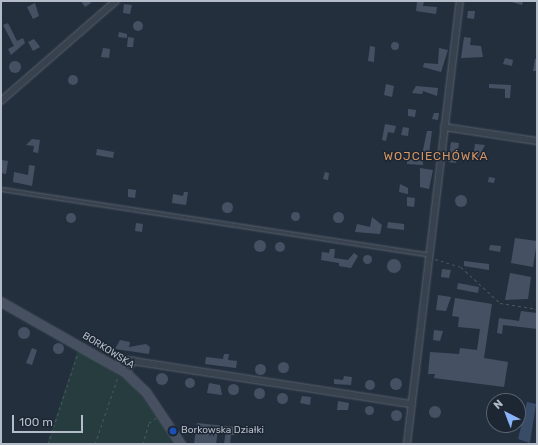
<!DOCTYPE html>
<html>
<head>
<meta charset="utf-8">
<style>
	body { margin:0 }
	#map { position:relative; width:538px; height:445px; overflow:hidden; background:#242f3e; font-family:Rubik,sans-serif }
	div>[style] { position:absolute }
	.green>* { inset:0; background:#263c3f }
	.water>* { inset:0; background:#394c67 }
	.building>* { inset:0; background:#455162 }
	.round { border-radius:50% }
	.path>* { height:1px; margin-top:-0.5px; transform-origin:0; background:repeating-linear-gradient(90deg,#44595c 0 3px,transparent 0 6px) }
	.roads { filter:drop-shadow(0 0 1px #565f6c) drop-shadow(0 0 1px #565f6c) }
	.lane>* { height:2.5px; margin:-1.25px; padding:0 1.25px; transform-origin:1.25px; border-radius:1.25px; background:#38414e }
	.street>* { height:5.5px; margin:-2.75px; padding:0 2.75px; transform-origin:2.75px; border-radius:2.75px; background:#38414e }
	.secondary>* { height:8px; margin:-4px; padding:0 4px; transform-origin:4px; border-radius:4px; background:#465061 }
	.dots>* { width:11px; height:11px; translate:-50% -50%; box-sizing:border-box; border:2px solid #1d2633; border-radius:50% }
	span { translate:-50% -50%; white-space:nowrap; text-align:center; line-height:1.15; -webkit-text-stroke:3px #1d2633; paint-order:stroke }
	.street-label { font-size:10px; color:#b4bcc9 }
	.poi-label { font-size:10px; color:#b4bcc9 }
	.left { translate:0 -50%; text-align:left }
	.quarter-label { font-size:12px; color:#d59563; letter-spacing:1px }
	.frame { position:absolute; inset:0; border:2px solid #b4bcc9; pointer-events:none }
	.north { position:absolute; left:486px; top:393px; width:40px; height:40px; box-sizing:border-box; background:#1d2633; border:1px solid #59626f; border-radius:50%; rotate:318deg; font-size:11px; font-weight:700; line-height:16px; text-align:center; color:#b4bcc9 }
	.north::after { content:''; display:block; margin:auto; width:14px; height:18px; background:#8ab4f8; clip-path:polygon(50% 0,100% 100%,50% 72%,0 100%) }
	.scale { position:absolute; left:12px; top:415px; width:71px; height:18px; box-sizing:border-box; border:2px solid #b4bcc9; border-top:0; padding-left:5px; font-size:12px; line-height:14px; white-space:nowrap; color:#b4bcc9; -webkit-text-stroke:3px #1d2633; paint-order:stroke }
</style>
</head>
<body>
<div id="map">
	<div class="green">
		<i style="clip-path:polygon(78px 349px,132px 384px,177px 444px,47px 444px)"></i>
	</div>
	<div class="water">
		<i style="clip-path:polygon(527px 402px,536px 404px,530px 443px,518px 439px)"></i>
	</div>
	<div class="building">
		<i style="clip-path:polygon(81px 1px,90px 1px,91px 3px,85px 7px)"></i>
		<i style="clip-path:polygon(417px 1px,424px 1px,423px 6px,437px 7px,436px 14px,416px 11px)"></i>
		<i style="clip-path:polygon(508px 1px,523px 1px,522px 5px)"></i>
		<i style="clip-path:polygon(35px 3px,39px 16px,33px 19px,27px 7px)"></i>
		<i style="clip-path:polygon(124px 4px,132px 5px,130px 14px,123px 13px)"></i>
		<i style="clip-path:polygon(468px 11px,475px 11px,474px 19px,467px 18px)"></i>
		<i class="round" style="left:133px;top:21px;width:10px;height:10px"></i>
		<i style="clip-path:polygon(8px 23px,17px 41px,23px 38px,25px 43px,11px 55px,8px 49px,14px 46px,3px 25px)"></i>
		<i style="clip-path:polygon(119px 32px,127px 34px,127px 38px,118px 37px)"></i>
		<i style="clip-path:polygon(128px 37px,134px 38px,133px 47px,127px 47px)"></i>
		<i style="clip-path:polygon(464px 37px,471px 38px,470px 45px,481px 46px,483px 57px,461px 58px)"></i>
		<i style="clip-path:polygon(34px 39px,40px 47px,33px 51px,28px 42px)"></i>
		<i class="round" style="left:391px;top:42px;width:8px;height:8px"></i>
		<i style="clip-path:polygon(370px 46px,375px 47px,374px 62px,368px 61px)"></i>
		<i style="clip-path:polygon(103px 48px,110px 49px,109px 58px,101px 57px)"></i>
		<i style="clip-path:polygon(439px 48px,448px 50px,441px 72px,423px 67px,424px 63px,438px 64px)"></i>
		<i style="clip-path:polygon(505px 58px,513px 60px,512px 66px,503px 64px)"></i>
		<i style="clip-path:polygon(535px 59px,537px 59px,537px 71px,533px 71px)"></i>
		<i class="round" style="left:9px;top:61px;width:12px;height:12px"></i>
		<i class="round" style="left:68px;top:75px;width:10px;height:10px"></i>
		<i style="clip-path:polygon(386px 84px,394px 86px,392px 97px,384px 95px)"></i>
		<i style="clip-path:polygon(489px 84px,511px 85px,510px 98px,505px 98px,505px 89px,489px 88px)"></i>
		<i style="clip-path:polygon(416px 86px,438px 88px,437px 96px,423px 91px,422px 94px,412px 93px)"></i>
		<i style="clip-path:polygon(408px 109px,416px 110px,415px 117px,408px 116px)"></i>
		<i style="clip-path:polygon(434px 113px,439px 113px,438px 120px,432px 119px)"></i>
		<i style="clip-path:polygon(385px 124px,396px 126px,394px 133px,388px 132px,386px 141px,382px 140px)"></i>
		<i style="clip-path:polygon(403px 127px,409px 128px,408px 136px,401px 135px)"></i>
		<i style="clip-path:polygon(427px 131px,432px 131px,429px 154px,422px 155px)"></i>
		<i style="clip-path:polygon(32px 139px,40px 140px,38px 153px,33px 152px,34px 146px,26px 145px)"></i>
		<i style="clip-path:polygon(451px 142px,459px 143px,456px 163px,448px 162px)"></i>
		<i style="clip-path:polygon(475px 144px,485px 145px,478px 158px,473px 157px)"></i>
		<i style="clip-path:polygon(97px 149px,114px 152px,113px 158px,96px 155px)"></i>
		<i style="clip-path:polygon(407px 159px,423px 161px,423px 165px,407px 164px)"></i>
		<i style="clip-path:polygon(2px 160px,8px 161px,6px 174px,1px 173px)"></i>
		<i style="clip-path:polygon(29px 165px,35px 166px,32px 186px,13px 182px,14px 172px,28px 175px)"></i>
		<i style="clip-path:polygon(420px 168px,433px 170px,429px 189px,420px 187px)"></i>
		<i style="clip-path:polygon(325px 172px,329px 173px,328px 180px,323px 179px)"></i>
		<i style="clip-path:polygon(489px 177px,495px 178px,494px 183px,488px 182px)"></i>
		<i style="clip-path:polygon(400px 184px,408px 188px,408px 194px,399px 192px)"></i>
		<i style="clip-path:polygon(128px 189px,136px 190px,135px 198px,128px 197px)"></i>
		<i style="clip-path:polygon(184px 192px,188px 192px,186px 205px,172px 203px,173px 194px,183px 196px)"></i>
		<i class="round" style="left:455px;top:195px;width:12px;height:12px"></i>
		<i style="clip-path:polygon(407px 197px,415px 198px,414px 207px,407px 206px)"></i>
		<i class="round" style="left:221.5px;top:201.5px;width:11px;height:11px"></i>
		<i class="round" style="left:332.5px;top:211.5px;width:11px;height:11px"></i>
		<i class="round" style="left:290.5px;top:211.5px;width:9px;height:9px"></i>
		<i class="round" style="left:66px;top:213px;width:10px;height:10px"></i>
		<i style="clip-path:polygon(372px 217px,382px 225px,380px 234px,355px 232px,357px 224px,370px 227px)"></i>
		<i style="clip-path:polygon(388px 222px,404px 224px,404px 230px,387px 228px)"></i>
		<i style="clip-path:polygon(136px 223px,143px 224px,142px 232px,135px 231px)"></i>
		<i style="clip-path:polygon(515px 238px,537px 241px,533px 267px,511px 263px)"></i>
		<i class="round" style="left:254px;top:240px;width:12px;height:12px"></i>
		<i class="round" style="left:275px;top:242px;width:10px;height:10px"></i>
		<i style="clip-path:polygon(490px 245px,501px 246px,500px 252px,489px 250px)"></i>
		<i style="clip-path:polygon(330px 249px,335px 249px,334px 258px,348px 260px,354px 253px,358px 256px,351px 268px,339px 266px,339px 263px,321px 260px,322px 252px,329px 253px)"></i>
		<i class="round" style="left:362.5px;top:254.5px;width:9px;height:9px"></i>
		<i class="round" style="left:387px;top:259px;width:14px;height:14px"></i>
		<i style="clip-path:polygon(464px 261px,489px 264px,489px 270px,464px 266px)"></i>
		<i style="clip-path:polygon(442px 269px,451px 270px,449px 278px,441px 277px)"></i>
		<i style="clip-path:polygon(510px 273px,531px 277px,528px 299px,505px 300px)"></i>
		<i style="clip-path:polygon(458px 283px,479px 287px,478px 293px,457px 289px)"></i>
		<i style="clip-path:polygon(438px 295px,451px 297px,446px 311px,436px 310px)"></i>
		<i style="clip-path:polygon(455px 298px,492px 304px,484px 358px,508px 362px,504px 387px,434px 378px,435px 374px,428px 374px,430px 352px,459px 354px,460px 348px,477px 350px,480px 329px,458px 327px,459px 317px,452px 316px)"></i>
		<i style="clip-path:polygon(521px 311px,537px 313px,537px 329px,503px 325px,502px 334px,497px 333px,499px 318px,519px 321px)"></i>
		<i class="round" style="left:18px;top:327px;width:12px;height:12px"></i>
		<i style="clip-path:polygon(434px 330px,443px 331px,440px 341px,433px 340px)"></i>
		<i style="clip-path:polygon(120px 340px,130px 342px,129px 347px,146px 344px,150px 347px,149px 354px,115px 349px)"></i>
		<i class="round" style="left:52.5px;top:342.5px;width:11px;height:11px"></i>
		<i style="clip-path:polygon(32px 348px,37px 350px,32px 365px,26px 363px)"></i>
		<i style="clip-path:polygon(224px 354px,229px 354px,228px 360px,237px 361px,236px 368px,205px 364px,206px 357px,223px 359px)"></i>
		<i class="round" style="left:277.5px;top:361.5px;width:11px;height:11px"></i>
		<i class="round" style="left:254.5px;top:363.5px;width:11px;height:11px"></i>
		<i class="round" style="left:156px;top:373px;width:12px;height:12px"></i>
		<i style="clip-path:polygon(344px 376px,352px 377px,351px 385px,334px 384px,334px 379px,343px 380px)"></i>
		<i class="round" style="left:185px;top:378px;width:10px;height:10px"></i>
		<i class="round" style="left:390px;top:378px;width:12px;height:12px"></i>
		<i class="round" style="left:365px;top:380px;width:10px;height:10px"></i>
		<i style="clip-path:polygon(209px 383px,220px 385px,222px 395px,207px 393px)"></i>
		<i class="round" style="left:227.5px;top:383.5px;width:11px;height:11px"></i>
		<i class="round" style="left:253.5px;top:387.5px;width:11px;height:11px"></i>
		<i class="round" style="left:276.5px;top:392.5px;width:11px;height:11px"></i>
		<i style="clip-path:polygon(302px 396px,311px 397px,310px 405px,300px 403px)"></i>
		<i style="clip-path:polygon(338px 401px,349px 403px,348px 410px,337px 410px)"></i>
		<i class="round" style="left:364.5px;top:405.5px;width:9px;height:9px"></i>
		<i class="round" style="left:429px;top:406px;width:12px;height:12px"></i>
		<i class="round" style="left:390.5px;top:409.5px;width:11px;height:11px"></i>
		<i style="clip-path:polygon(197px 423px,236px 427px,235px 435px,231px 435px,230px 444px,224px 444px,226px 431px,218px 430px,216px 444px,194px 444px)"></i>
	</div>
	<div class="path">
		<i style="left:435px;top:259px;width:27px;rotate:17deg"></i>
		<i style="left:461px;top:267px;width:53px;rotate:42.7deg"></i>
		<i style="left:500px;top:303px;width:37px;rotate:9deg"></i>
		<i style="left:48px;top:444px;width:96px;rotate:-71.8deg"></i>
		<i style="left:95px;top:444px;width:71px;rotate:-71.1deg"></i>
		<i style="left:143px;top:444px;width:22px;rotate:-74deg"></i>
		<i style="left:149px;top:423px;width:9px;rotate:-36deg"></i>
	</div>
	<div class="roads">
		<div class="lane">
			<i style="left:1px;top:189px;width:434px;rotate:8.7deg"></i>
		</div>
		<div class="street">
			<i style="left:1px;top:101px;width:152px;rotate:-41deg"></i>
			<i style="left:444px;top:127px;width:94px;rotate:8.6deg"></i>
			<i style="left:120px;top:359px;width:13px;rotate:9deg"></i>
			<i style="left:126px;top:373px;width:14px;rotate:-60deg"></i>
			<i style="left:133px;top:361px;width:282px;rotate:8.8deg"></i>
			<i style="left:407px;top:444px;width:446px;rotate:-83.2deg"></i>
		</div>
		<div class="secondary">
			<i style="left:1px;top:302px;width:144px;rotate:29.6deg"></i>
			<i style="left:126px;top:373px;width:28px;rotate:44deg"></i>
			<i style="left:146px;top:392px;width:63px;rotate:56.1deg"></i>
		</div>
	</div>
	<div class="dots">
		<i style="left:173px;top:431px;background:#1a4fb4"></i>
	</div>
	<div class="street-label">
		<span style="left:108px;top:351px;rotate:32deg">BORKOWSKA</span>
	</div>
	<div class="poi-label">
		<span class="left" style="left:181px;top:431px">Borkowska Działki</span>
	</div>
	<div class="quarter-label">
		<span style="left:436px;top:157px">WOJCIECHÓWKA</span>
	</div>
	<div class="frame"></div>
	<div class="north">N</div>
	<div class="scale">100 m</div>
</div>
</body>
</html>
